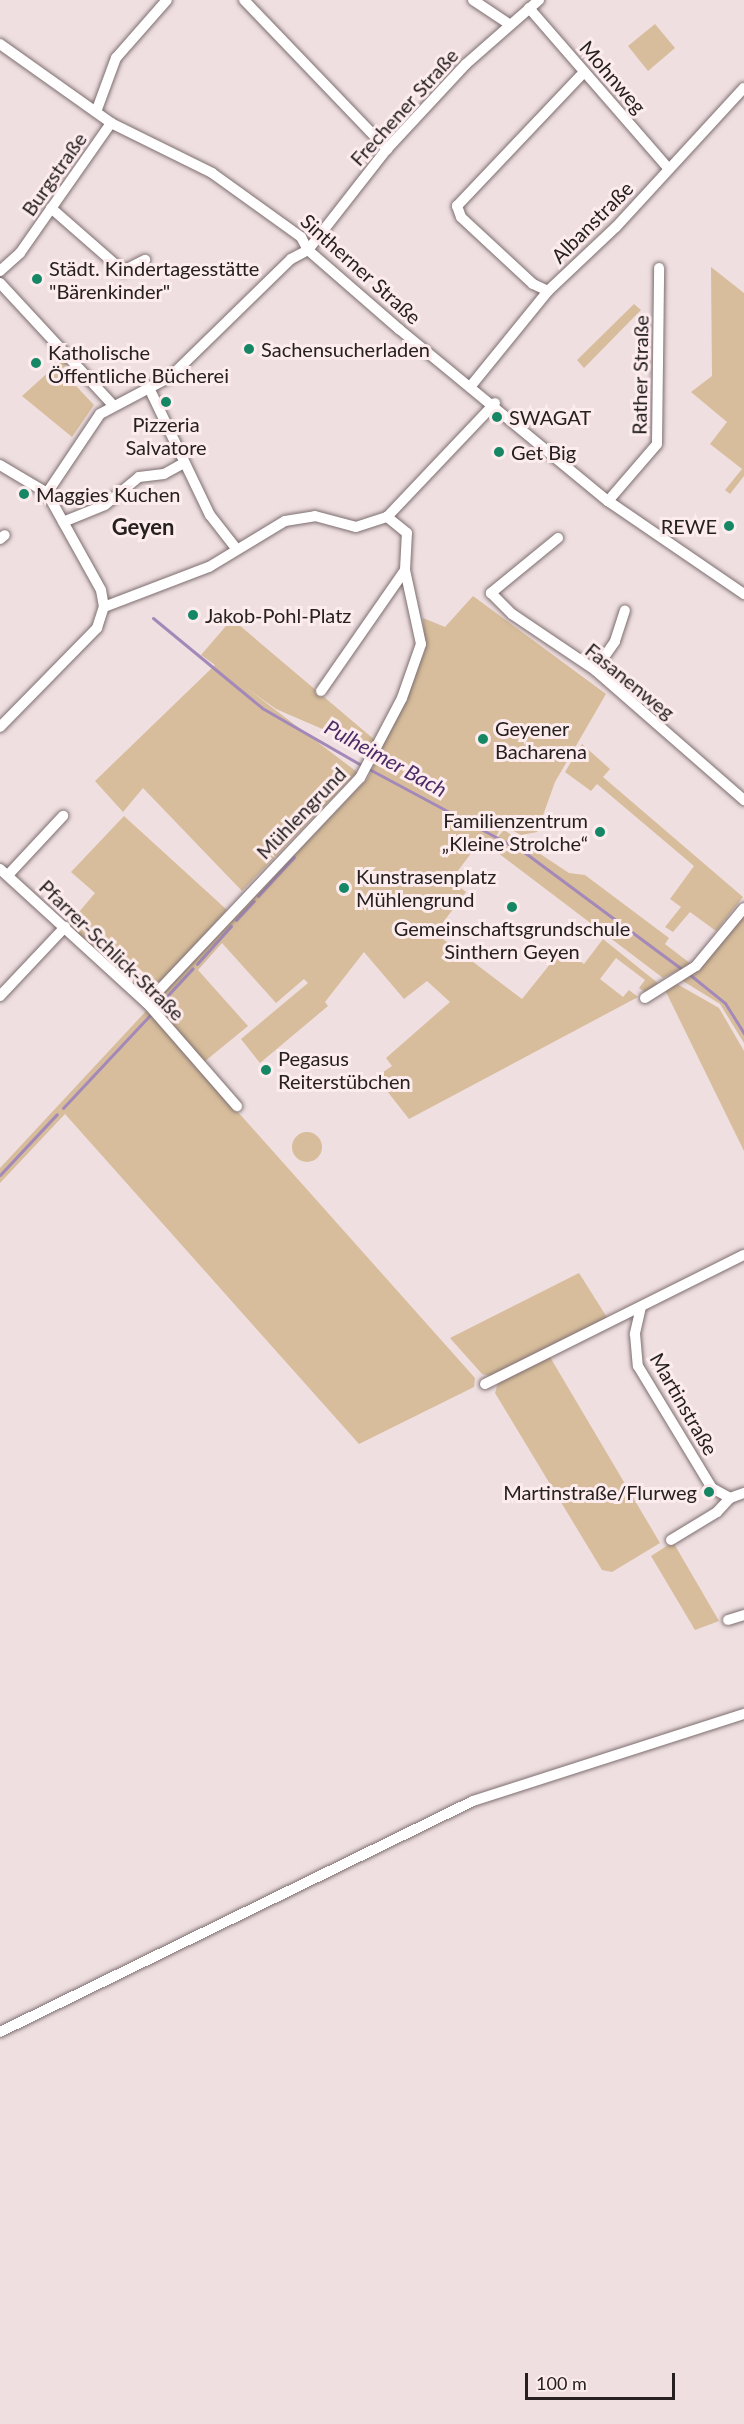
<!DOCTYPE html>
<html>
<head>
<meta charset="utf-8">
<style>
	body { margin:0 }
	#map { position:relative; width:744px; height:2424px; overflow:hidden; background:#efdfe0; font-family:Lato,sans-serif }
	div>[style] { position:absolute }
	.green>* { inset:0; background:#d7bd9b }
	.round { border-radius:50% }
	.stream>* { height:3px; margin:-1.5px; padding:0 1.5px; transform-origin:1.5px; border-radius:1.5px; background:#a389b9 }
	.roads { filter:drop-shadow(0 0 2px #7d6e70) drop-shadow(0 0 2px #7d6e70) }
	.minor>* { height:10px; margin:-5px; padding:0 5px; transform-origin:5px; border-radius:5px; background:#fff }
	.dots>* { width:16px; height:16px; translate:-50% -50%; box-sizing:border-box; border:3px solid #fdecee; border-radius:50% }
	span { translate:-50% -50%; white-space:nowrap; text-align:center; line-height:1.15; -webkit-text-stroke:6px #fdecee; paint-order:stroke }
	.street-label { font-size:20px; color:#262020 }
	.poi-label { font-size:20px; color:#262020 }
	.left { translate:0 -50%; text-align:left }
	.right { translate:-100% -50%; text-align:right }
	.water-label { font-size:21px; color:#4d2b67; font-style:italic }
	.quarter-label { font-size:22px; color:#262020; font-weight:700 }
	.scale { position:absolute; left:525px; top:2373px; width:150px; height:27px; box-sizing:border-box; border:3px solid #262020; border-top:0; padding-left:8px; font-size:18px; line-height:21px; white-space:nowrap; color:#262020; -webkit-text-stroke:4px #fdecee; paint-order:stroke }
</style>
</head>
<body>
<div id="map">
	<div class="green">
		<i style="clip-path:polygon(655px 24px,675px 48px,648px 71px,628px 46px)"></i>
		<i style="clip-path:polygon(711px 267px,744px 293px,744px 476px,730px 494px,725px 490px,742px 469px,710px 444px,727px 422px,691px 392px,712px 376px)"></i>
		<i style="clip-path:polygon(634px 304px,641px 310px,584px 368px,577px 360px)"></i>
		<i style="clip-path:polygon(63px 359px,67px 364px,61px 370px,94px 405px,72px 437px,22px 396px)"></i>
		<i style="clip-path:polygon(473px 596px,606px 694px,555px 782px,537px 832px,521px 835px,502px 825px,494px 841px,504px 830px,569px 873px,585px 875px,669px 938px,665px 944px,691px 964px,663px 978px,481px 840px,451px 880px,466px 892px,435px 933px,522px 999px,563px 948px,584px 964px,603px 939px,659px 984px,645px 992px,639px 988px,645px 980px,616px 958px,600px 979px,623px 997px,629px 990px,638px 997px,409px 1119px,376px 1077px,392px 1066px,386px 1058px,450px 1002px,427px 981px,404px 999px,364px 952px,325px 1002px,328px 1006px,260px 1063px,241px 1039px,308px 983px,304px 979px,276px 1003px,222px 943px,198px 970px,248px 1026px,204px 1062px,152px 1004px,368px 778px,425px 651px,423px 618px,445px 627px)"></i>
		<i style="clip-path:polygon(232px 619px,376px 741px,365px 762px,357px 744px,276px 709px,245px 687px,357px 772px,242px 891px,143px 788px,123px 812px,95px 781px,215px 665px,201px 655px)"></i>
		<i style="clip-path:polygon(582px 744px,610px 769px,603px 777px,743px 897px,716px 931px,690px 912px,673px 932px,665px 927px,681px 907px,670px 899px,694px 866px,597px 784px,591px 791px,565px 772px)"></i>
		<i style="clip-path:polygon(124px 816px,227px 910px,150px 993px,140px 991px,68px 925px,95px 893px,71px 872px)"></i>
		<i style="clip-path:polygon(744px 916px,744px 1043px,720px 1004px,683px 981px)"></i>
		<i style="clip-path:polygon(677px 984px,719px 1008px,744px 1051px,744px 1151px,665px 990px)"></i>
		<i style="clip-path:polygon(147px 1010px,475px 1378px,474px 1387px,359px 1444px,65px 1114px,0 1183px,0 1168px)"></i>
		<i class="round" style="left:292px;top:1132px;width:30px;height:30px"></i>
		<i style="clip-path:polygon(579px 1273px,608px 1319px,494px 1377px,482px 1374px,450px 1338px)"></i>
		<i style="clip-path:polygon(550px 1357px,660px 1543px,612px 1572px,602px 1570px,495px 1393px,498px 1383px)"></i>
		<i style="clip-path:polygon(673px 1542px,719px 1621px,695px 1630px,651px 1556px)"></i>
	</div>
	<div class="stream">
		<i style="left:153px;top:618px;width:141px;rotate:39.5deg"></i>
		<i style="left:262px;top:708px;width:116px;rotate:29.9deg"></i>
		<i style="left:369px;top:769px;width:176px;rotate:28.2deg"></i>
		<i style="left:524px;top:852px;width:198px;rotate:36.6deg"></i>
		<i style="left:258px;top:896px;width:53px;rotate:-47.3deg"></i>
		<i style="left:236px;top:920px;width:26px;rotate:-47deg"></i>
		<i style="left:197px;top:964px;width:51px;rotate:-48.2deg"></i>
		<i style="left:689px;top:974px;width:46px;rotate:38.9deg"></i>
		<i style="left:725px;top:1003px;width:36px;rotate:58deg"></i>
		<i style="left:156px;top:1008px;width:54px;rotate:-47.2deg"></i>
		<i style="left:63px;top:1108px;width:129px;rotate:-46.9deg"></i>
		<i style="left:0;top:1175px;width:83px;rotate:-46.9deg"></i>
	</div>
	<div class="roads">
		<div class="minor">
			<i style="left:244px;top:0;width:207px;rotate:46.2deg"></i>
			<i style="left:473px;top:0;width:43px;rotate:33.7deg"></i>
			<i style="left:529px;top:8px;width:213px;rotate:49deg"></i>
			<i style="left:0;top:44px;width:136px;rotate:35.4deg"></i>
			<i style="left:111px;top:123px;width:113px;rotate:26.3deg"></i>
			<i style="left:212px;top:173px;width:110px;rotate:35.7deg"></i>
			<i style="left:301px;top:237px;width:15px;rotate:62deg"></i>
			<i style="left:308px;top:250px;width:121px;rotate:41deg"></i>
			<i style="left:399px;top:329px;width:271px;rotate:39.5deg"></i>
			<i style="left:608px;top:501px;width:165px;rotate:34.4deg"></i>
			<i style="left:96px;top:112px;width:58px;rotate:-69.7deg"></i>
			<i style="left:116px;top:58px;width:77px;rotate:-48.7deg"></i>
			<i style="left:51px;top:208px;width:96px;rotate:41.2deg"></i>
			<i style="left:123px;top:271px;width:25px;rotate:-27deg"></i>
			<i style="left:308px;top:250px;width:128px;rotate:-52deg"></i>
			<i style="left:387px;top:149px;width:116px;rotate:-47.1deg"></i>
			<i style="left:466px;top:64px;width:97px;rotate:-41.2deg"></i>
			<i style="left:0;top:271px;width:27px;rotate:-42deg"></i>
			<i style="left:20px;top:253px;width:159px;rotate:-55deg"></i>
			<i style="left:0;top:283px;width:166px;rotate:47.2deg"></i>
			<i style="left:548px;top:291px;width:17px;rotate:-155deg"></i>
			<i style="left:533px;top:284px;width:98px;rotate:-137.1deg"></i>
			<i style="left:461px;top:217px;width:12px;rotate:-110deg"></i>
			<i style="left:457px;top:206px;width:185px;rotate:-46.5deg"></i>
			<i style="left:470px;top:387px;width:124px;rotate:-50.9deg"></i>
			<i style="left:548px;top:291px;width:93px;rotate:-43.3deg"></i>
			<i style="left:616px;top:227px;width:189px;rotate:-47.4deg"></i>
			<i style="left:150px;top:390px;width:139px;rotate:64.4deg"></i>
			<i style="left:210px;top:515px;width:41px;rotate:52deg"></i>
			<i style="left:0;top:465px;width:55px;rotate:30.8deg"></i>
			<i style="left:47px;top:493px;width:95px;rotate:-56.1deg"></i>
			<i style="left:100px;top:414px;width:79px;rotate:-27.9deg"></i>
			<i style="left:170px;top:377px;width:169px;rotate:-44.3deg"></i>
			<i style="left:291px;top:259px;width:19px;rotate:-28deg"></i>
			<i style="left:608px;top:501px;width:75px;rotate:-49.3deg"></i>
			<i style="left:657px;top:444px;width:176px;rotate:-89.3deg"></i>
			<i style="left:63px;top:522px;width:45px;rotate:-22deg"></i>
			<i style="left:105px;top:505px;width:44px;rotate:-39.5deg"></i>
			<i style="left:139px;top:477px;width:25px;rotate:-7deg"></i>
			<i style="left:164px;top:474px;width:23px;rotate:-29deg"></i>
			<i style="left:558px;top:538px;width:87px;rotate:140.6deg"></i>
			<i style="left:491px;top:593px;width:30px;rotate:45deg"></i>
			<i style="left:512px;top:614px;width:100px;rotate:34deg"></i>
			<i style="left:595px;top:670px;width:198px;rotate:41.1deg"></i>
			<i style="left:0;top:539px;width:6px;rotate:-39deg"></i>
			<i style="left:104px;top:607px;width:112px;rotate:-20.9deg"></i>
			<i style="left:209px;top:567px;width:89px;rotate:-31.2deg"></i>
			<i style="left:285px;top:521px;width:30px;rotate:-9deg"></i>
			<i style="left:315px;top:516px;width:42px;rotate:15deg"></i>
			<i style="left:356px;top:527px;width:33px;rotate:-18deg"></i>
			<i style="left:387px;top:517px;width:157px;rotate:-46.5deg"></i>
			<i style="left:595px;top:670px;width:35px;rotate:-55deg"></i>
			<i style="left:615px;top:641px;width:32px;rotate:-72deg"></i>
			<i style="left:321px;top:691px;width:147px;rotate:-55.2deg"></i>
			<i style="left:0;top:727px;width:139px;rotate:-45.6deg"></i>
			<i style="left:97px;top:628px;width:22px;rotate:-72deg"></i>
			<i style="left:104px;top:607px;width:17px;rotate:-100deg"></i>
			<i style="left:101px;top:590px;width:111px;rotate:-119.1deg"></i>
			<i style="left:0;top:869px;width:199px;rotate:42.4deg"></i>
			<i style="left:147px;top:1003px;width:137px;rotate:48.9deg"></i>
			<i style="left:8px;top:875px;width:81px;rotate:-47deg"></i>
			<i style="left:0;top:996px;width:95px;rotate:-46.7deg"></i>
			<i style="left:645px;top:998px;width:60px;rotate:-32.1deg"></i>
			<i style="left:696px;top:966px;width:75px;rotate:-50.4deg"></i>
			<i style="left:147px;top:1003px;width:310px;rotate:-46.6deg"></i>
			<i style="left:360px;top:778px;width:90px;rotate:-62.3deg"></i>
			<i style="left:402px;top:698px;width:57px;rotate:-70.6deg"></i>
			<i style="left:421px;top:644px;width:76px;rotate:-102.2deg"></i>
			<i style="left:405px;top:570px;width:37px;rotate:-87deg"></i>
			<i style="left:407px;top:533px;width:26px;rotate:-141deg"></i>
			<i style="left:641px;top:1307px;width:28px;rotate:103deg"></i>
			<i style="left:635px;top:1334px;width:32px;rotate:85deg"></i>
			<i style="left:638px;top:1366px;width:143px;rotate:58.8deg"></i>
			<i style="left:712px;top:1488px;width:21px;rotate:29deg"></i>
			<i style="left:730px;top:1498px;width:15px;rotate:-20deg"></i>
			<i style="left:485px;top:1384px;width:289px;rotate:-26.5deg"></i>
			<i style="left:671px;top:1540px;width:54px;rotate:-31.3deg"></i>
			<i style="left:717px;top:1512px;width:19px;rotate:-47deg"></i>
			<i style="left:728px;top:1620px;width:17px;rotate:-17deg"></i>
			<i style="left:0;top:2032px;width:526px;rotate:-26.03deg"></i>
			<i style="left:473px;top:1801px;width:285px;rotate:-17.8deg"></i>
		</div>
	</div>
	<div class="dots">
		<i style="left:37px;top:279px;background:#158765"></i>
		<i style="left:249px;top:349px;background:#158765"></i>
		<i style="left:36px;top:363px;background:#158765"></i>
		<i style="left:166px;top:402px;background:#158765"></i>
		<i style="left:497px;top:417px;background:#158765"></i>
		<i style="left:499px;top:452px;background:#158765"></i>
		<i style="left:24px;top:494px;background:#158765"></i>
		<i style="left:729px;top:526px;background:#158765"></i>
		<i style="left:193px;top:615px;background:#158765"></i>
		<i style="left:483px;top:739px;background:#158765"></i>
		<i style="left:600px;top:832px;background:#158765"></i>
		<i style="left:344px;top:888px;background:#158765"></i>
		<i style="left:512px;top:907px;background:#158765"></i>
		<i style="left:266px;top:1070px;background:#158765"></i>
		<i style="left:709px;top:1492px;background:#158765"></i>
	</div>
	<div class="street-label">
		<span style="left:613px;top:77px;rotate:49deg">Mohnweg</span>
		<span style="left:404px;top:107px;rotate:-48deg">Frechener Straße</span>
		<span style="left:54px;top:174px;rotate:-55deg">Burgstraße</span>
		<span style="left:592px;top:222px;rotate:-45deg">Albanstraße</span>
		<span style="left:361px;top:269px;rotate:42deg">Sintherner Straße</span>
		<span style="left:640px;top:375px;rotate:-89deg">Rather Straße</span>
		<span style="left:630px;top:681px;rotate:39deg">Fasanenweg</span>
		<span style="left:301px;top:813px;rotate:-46deg">Mühlengrund</span>
		<span style="left:112px;top:950px;rotate:44deg">Pfarrer-Schlick-Straße</span>
		<span style="left:684px;top:1404px;rotate:60deg">Martinstraße</span>
	</div>
	<div class="poi-label">
		<span class="left" style="left:49px;top:280px">Städt. Kindertagesstätte<br>"Bärenkinder"</span>
		<span class="left" style="left:261px;top:349px">Sachensucherladen</span>
		<span class="left" style="left:48px;top:364px">Katholische<br>Öffentliche Bücherei</span>
		<span class="left" style="left:509px;top:417px">SWAGAT</span>
		<span style="left:166px;top:436px">Pizzeria<br>Salvatore</span>
		<span class="left" style="left:511px;top:452px">Get Big</span>
		<span class="left" style="left:36px;top:494px">Maggies Kuchen</span>
		<span class="right" style="left:717px;top:526px">REWE</span>
		<span class="left" style="left:205px;top:615px">Jakob-Pohl-Platz</span>
		<span class="left" style="left:495px;top:740px">Geyener<br>Bacharena</span>
		<span class="right" style="left:588px;top:832px">Familienzentrum<br>„Kleine Strolche“</span>
		<span class="left" style="left:356px;top:888px">Kunstrasenplatz<br>Mühlengrund</span>
		<span style="left:512px;top:940px">Gemeinschaftsgrundschule<br>Sinthern Geyen</span>
		<span class="left" style="left:278px;top:1070px">Pegasus<br>Reiterstübchen</span>
		<span class="right" style="left:697px;top:1492px">Martinstraße/Flurweg</span>
	</div>
	<div class="water-label">
		<span style="left:386px;top:758px;rotate:29deg">Pulheimer Bach</span>
	</div>
	<div class="quarter-label">
		<span style="left:143px;top:527px">Geyen</span>
	</div>
	<div class="scale">100 m</div>
</div>
</body>
</html>
